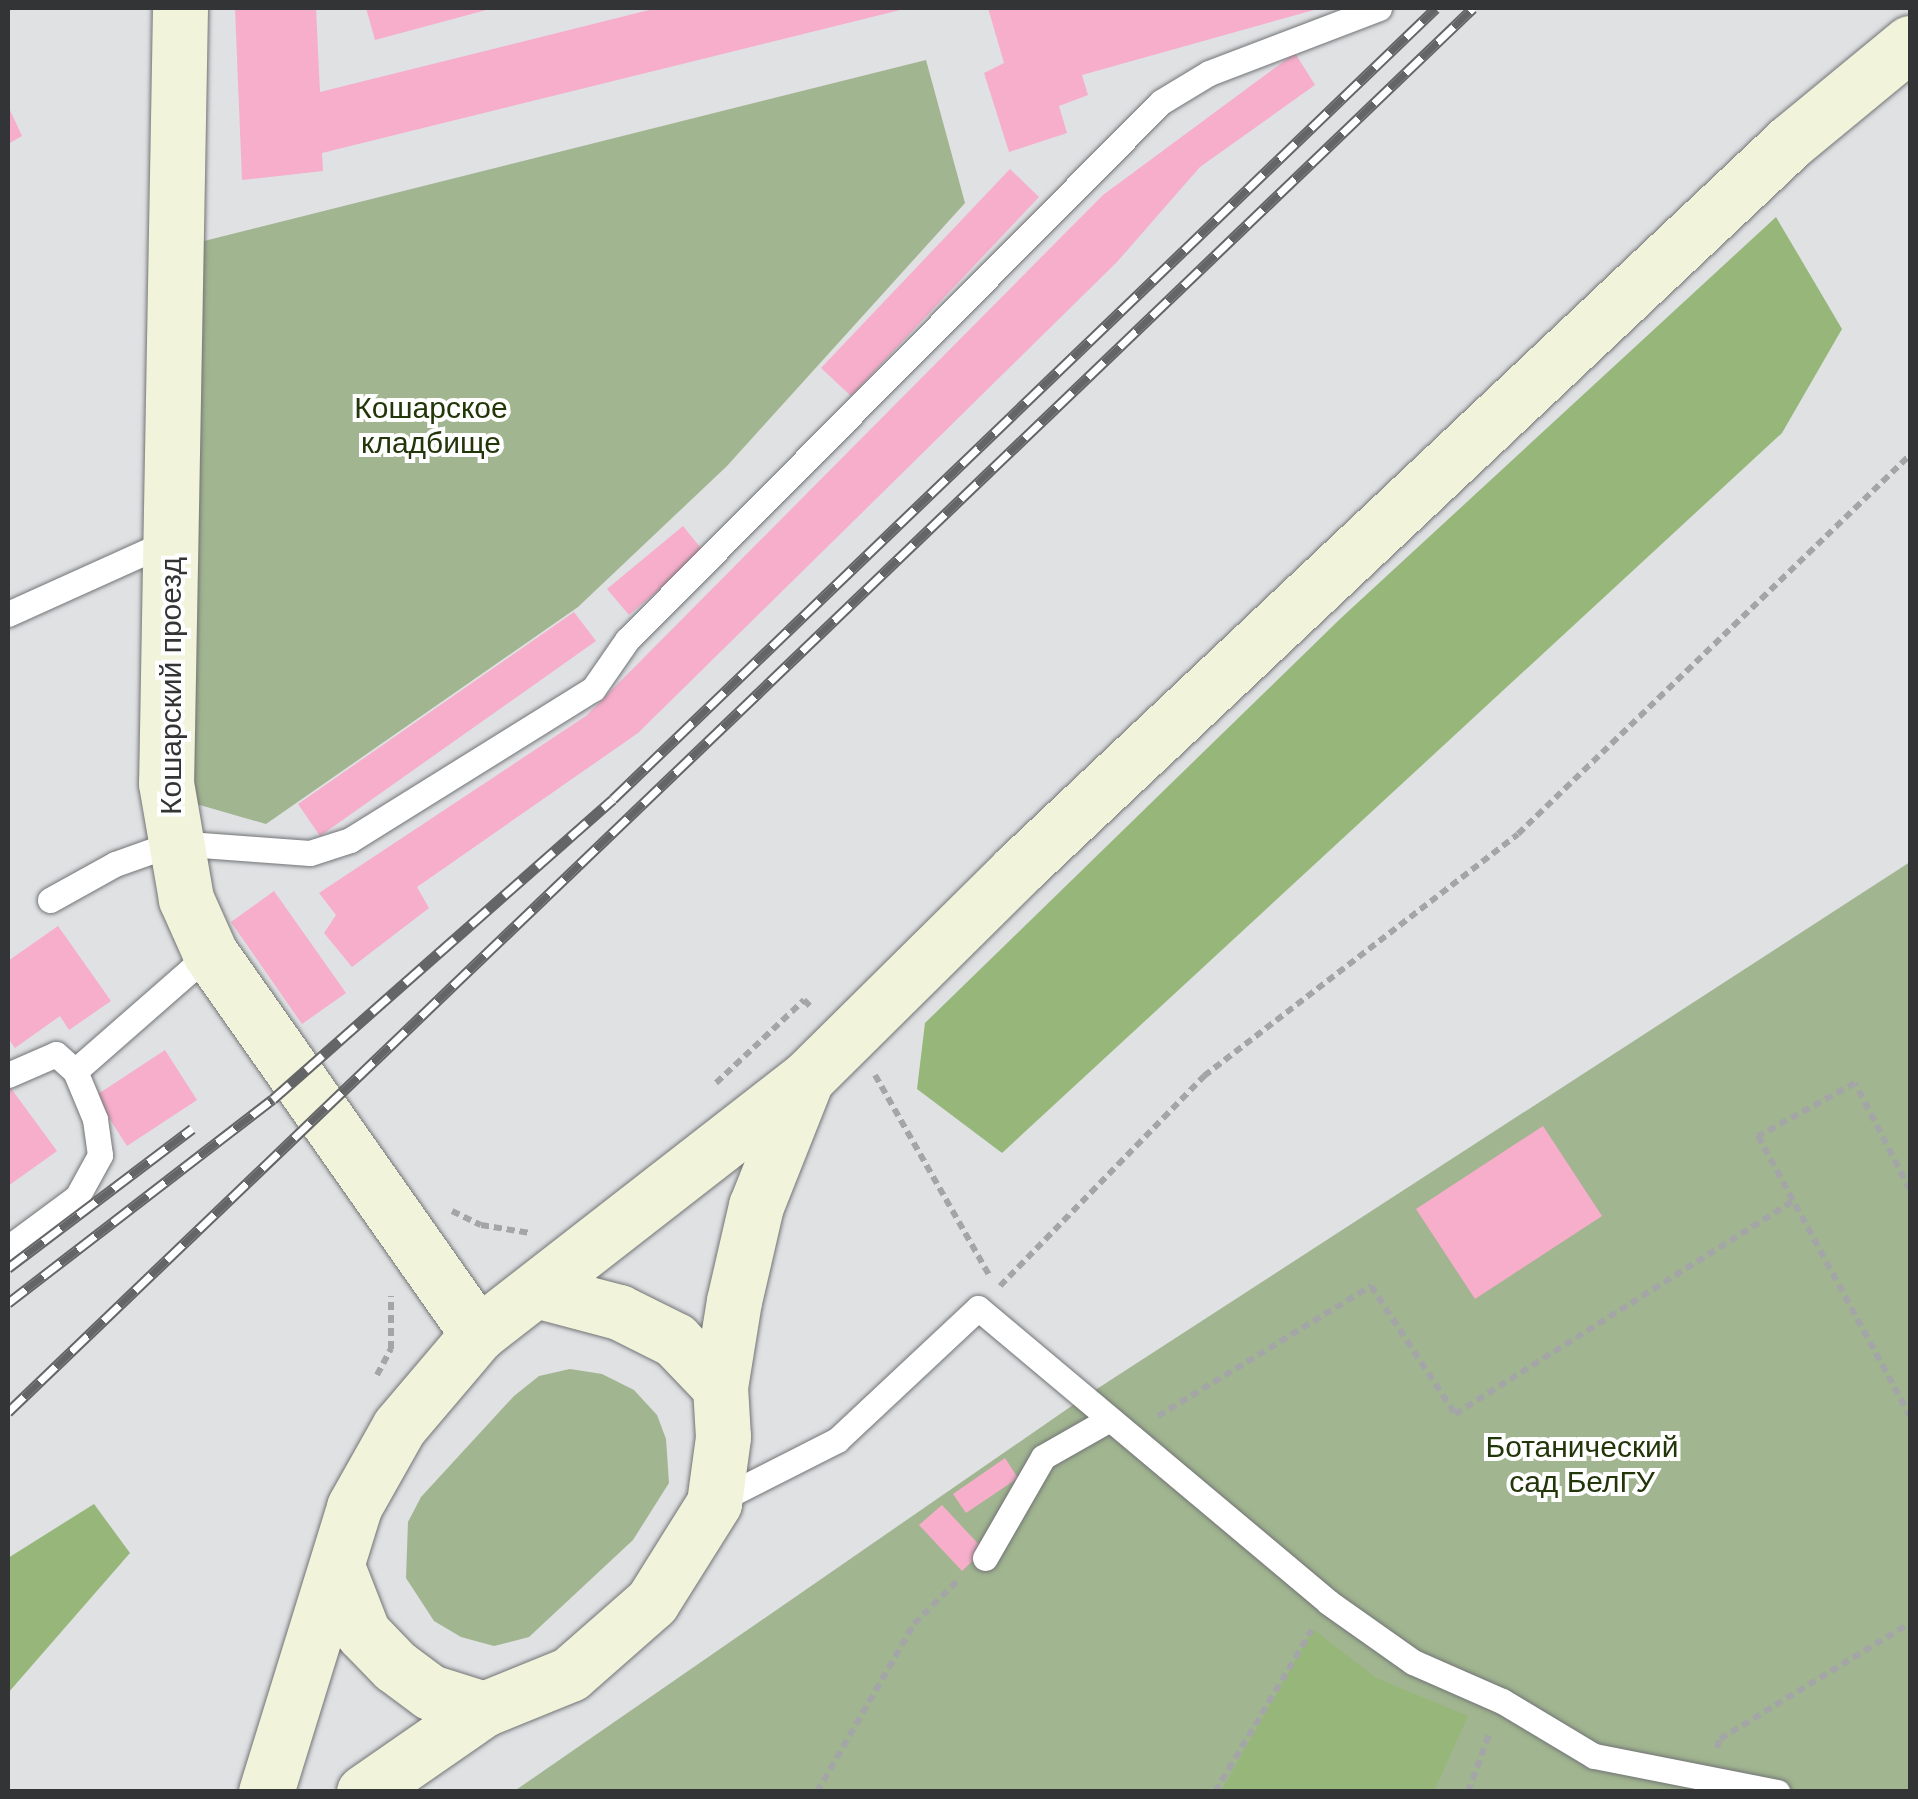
<!DOCTYPE html>
<html>
<head>
<meta charset="utf-8">
<style>
	body { margin:0 }
	#map { position:relative; width:1918px; height:1799px; overflow:hidden; background:#dfe1e3; font-family:Helvetica,sans-serif }
	div>[style] { position:absolute }
	.green>* { inset:0; background:#a1b590 }
	.forest>* { inset:0; background:#96b779 }
	.building>* { inset:0; background:#f7aeca }
	.path>* { height:6px; margin-top:-3px; transform-origin:0; background:repeating-linear-gradient(90deg,#a3a5a6 0 8px,transparent 0 13px) }
	.roads { filter:drop-shadow(0 0 2px #727476) drop-shadow(0 0 2px #727476) }
	.lane>* { height:25px; margin:-12.5px; padding:0 12.5px; transform-origin:12.5px; border-radius:12.5px; background:#fff }
	.secondary>* { height:55px; margin:-27.5px; padding:0 27.5px; transform-origin:27.5px; border-radius:27.5px; background:#f1f3da }
	.rail>* { height:11px; margin-top:-5.5px; transform-origin:0; background:repeating-linear-gradient(90deg,#fff 0 22px,#636566 0 44px); box-sizing:border-box; border-block:2px solid #636566 }
	span { translate:-50% -50%; white-space:nowrap; text-align:center; line-height:1.15; -webkit-text-stroke:8px #fff; paint-order:stroke }
	.park-label { font-size:30px; color:#223609 }
	.street-label { font-size:30px; color:#333435 }
	.frame { position:absolute; inset:0; border:10px solid #333435; pointer-events:none }
</style>
</head>
<body>
<div id="map">
	<div class="green">
		<i style="clip-path:polygon(926px 60px,965px 203px,727px 466px,578px 607px,266px 824px,186px 801px,200px 242px)"></i>
		<i style="clip-path:polygon(1910px 862px,1910px 1791px,513px 1792px,1086px 1396px)"></i>
		<i style="clip-path:polygon(570px 1369px,602px 1374px,634px 1390px,657px 1415px,666px 1439px,669px 1483px,633px 1540px,529px 1637px,494px 1646px,461px 1637px,434px 1621px,406px 1578px,408px 1522px,421px 1497px,514px 1396px,539px 1376px)"></i>
	</div>
	<div class="forest">
		<i style="clip-path:polygon(1776px 217px,1842px 329px,1782px 433px,1002px 1153px,917px 1089px,925px 1023px,1340px 619px)"></i>
		<i style="clip-path:polygon(94px 1504px,130px 1553px,8px 1693px,8px 1558px)"></i>
		<i style="clip-path:polygon(1313px 1629px,1376px 1678px,1468px 1716px,1434px 1791px,1221px 1791px)"></i>
	</div>
	<div class="building">
		<i style="clip-path:polygon(235px 8px,316px 8px,320px 92px,657px 8px,904px 9px,322px 153px,323px 171px,242px 180px)"></i>
		<i style="clip-path:polygon(366px 8px,490px 8px,490px 9px,375px 40px)"></i>
		<i style="clip-path:polygon(988px 8px,1321px 8px,1082px 75px,1088px 95px,1059px 106px,1067px 133px,1009px 152px,984px 73px,1004px 63px)"></i>
		<i style="clip-path:polygon(1295px 53px,1315px 85px,1200px 167px,1117px 262px,638px 733px,417px 887px,429px 908px,352px 967px,324px 933px,336px 915px,319px 893px,586px 716px,1103px 195px)"></i>
		<i style="clip-path:polygon(8px 106px,22px 136px,8px 144px)"></i>
		<i style="clip-path:polygon(1010px 169px,1039px 197px,851px 396px,821px 368px)"></i>
		<i style="clip-path:polygon(683px 526px,704px 552px,629px 615px,607px 589px)"></i>
		<i style="clip-path:polygon(574px 612px,596px 641px,320px 836px,298px 804px)"></i>
		<i style="clip-path:polygon(274px 891px,346px 993px,302px 1024px,231px 922px)"></i>
		<i style="clip-path:polygon(58px 926px,111px 1001px,69px 1030px,60px 1016px,15px 1048px,8px 1038px,8px 961px)"></i>
		<i style="clip-path:polygon(165px 1050px,197px 1100px,127px 1146px,95px 1096px)"></i>
		<i style="clip-path:polygon(10px 1087px,57px 1151px,8px 1186px,8px 1088px)"></i>
		<i style="clip-path:polygon(1543px 1126px,1602px 1216px,1475px 1299px,1416px 1209px)"></i>
		<i style="clip-path:polygon(1005px 1458px,1018px 1478px,966px 1513px,953px 1494px)"></i>
		<i style="clip-path:polygon(942px 1505px,984px 1550px,962px 1571px,919px 1525px)"></i>
	</div>
	<div class="path">
		<i style="left:875px;top:1075px;width:232px;rotate:60.3deg"></i>
		<i style="left:716px;top:1083px;width:121px;rotate:-43.3deg"></i>
		<i style="left:804px;top:1000px;width:11px;rotate:45deg"></i>
		<i style="left:1910px;top:1190px;width:120px;rotate:-117.2deg"></i>
		<i style="left:1855px;top:1083px;width:111px;rotate:151.3deg"></i>
		<i style="left:1758px;top:1136px;width:319px;rotate:61.5deg"></i>
		<i style="left:452px;top:1211px;width:32px;rotate:26deg"></i>
		<i style="left:481px;top:1225px;width:50px;rotate:9.3deg"></i>
		<i style="left:1000px;top:1286px;width:293px;rotate:-45.8deg"></i>
		<i style="left:1204px;top:1076px;width:396px;rotate:-37.6deg"></i>
		<i style="left:1518px;top:834px;width:545px;rotate:-44.03deg"></i>
		<i style="left:377px;top:1375px;width:30px;rotate:-62deg"></i>
		<i style="left:391px;top:1349px;width:53px;rotate:-90deg"></i>
		<i style="left:1158px;top:1416px;width:250px;rotate:-31.4deg"></i>
		<i style="left:1371px;top:1286px;width:153px;rotate:56.7deg"></i>
		<i style="left:1455px;top:1414px;width:400px;rotate:-32.2deg"></i>
		<i style="left:1717px;top:1748px;width:9px;rotate:-72deg"></i>
		<i style="left:1720px;top:1739px;width:223px;rotate:-31.4deg"></i>
		<i style="left:817px;top:1792px;width:194px;rotate:-60deg"></i>
		<i style="left:914px;top:1624px;width:65px;rotate:-45deg"></i>
		<i style="left:1215px;top:1792px;width:189px;rotate:-59.1deg"></i>
		<i style="left:1468px;top:1792px;width:64px;rotate:-69.9deg"></i>
	</div>
	<div class="roads">
		<div class="lane">
			<i style="left:8px;top:614px;width:178px;rotate:-24.3deg"></i>
			<i style="left:50px;top:900px;width:74px;rotate:-29deg"></i>
			<i style="left:115px;top:864px;width:63px;rotate:-19.6deg"></i>
			<i style="left:174px;top:843px;width:136px;rotate:4.2deg"></i>
			<i style="left:310px;top:853px;width:42px;rotate:-18deg"></i>
			<i style="left:350px;top:840px;width:286px;rotate:-31.9deg"></i>
			<i style="left:593px;top:689px;width:60px;rotate:-55.2deg"></i>
			<i style="left:627px;top:640px;width:758px;rotate:-45.21deg"></i>
			<i style="left:1161px;top:102px;width:56px;rotate:-31.1deg"></i>
			<i style="left:1209px;top:73px;width:182px;rotate:-20.9deg"></i>
			<i style="left:8px;top:1075px;width:52px;rotate:-23.6deg"></i>
			<i style="left:56px;top:1054px;width:25px;rotate:42deg"></i>
			<i style="left:75px;top:1071px;width:179px;rotate:-41.2deg"></i>
			<i style="left:8px;top:1248px;width:86px;rotate:-36.5deg"></i>
			<i style="left:77px;top:1197px;width:48px;rotate:-61.3deg"></i>
			<i style="left:100px;top:1155px;width:36px;rotate:-98deg"></i>
			<i style="left:95px;top:1119px;width:52px;rotate:-112.6deg"></i>
			<i style="left:717px;top:1501px;width:135px;rotate:-26.9deg"></i>
			<i style="left:837px;top:1440px;width:193px;rotate:-43.1deg"></i>
			<i style="left:978px;top:1308px;width:457px;rotate:40deg"></i>
			<i style="left:1328px;top:1602px;width:104px;rotate:35.2deg"></i>
			<i style="left:1413px;top:1662px;width:97px;rotate:23.7deg"></i>
			<i style="left:1502px;top:1701px;width:107px;rotate:30.9deg"></i>
			<i style="left:1594px;top:1756px;width:187px;rotate:11.1deg"></i>
			<i style="left:985px;top:1558px;width:116px;rotate:-60.1deg"></i>
			<i style="left:1043px;top:1457px;width:77px;rotate:-29.6deg"></i>
		</div>
		<div class="secondary">
			<i style="left:180px;top:8px;width:775px;rotate:91.03deg"></i>
			<i style="left:166px;top:783px;width:118px;rotate:80.2deg"></i>
			<i style="left:186px;top:899px;width:59px;rotate:66deg"></i>
			<i style="left:210px;top:953px;width:466px;rotate:54.9deg"></i>
			<i style="left:539px;top:1291px;width:83px;rotate:14.7deg"></i>
			<i style="left:619px;top:1312px;width:63px;rotate:26.6deg"></i>
			<i style="left:675px;top:1340px;width:65px;rotate:46.2deg"></i>
			<i style="left:338px;top:1569px;width:69px;rotate:68.7deg"></i>
			<i style="left:363px;top:1633px;width:46px;rotate:45.9deg"></i>
			<i style="left:395px;top:1666px;width:44px;rotate:36.6deg"></i>
			<i style="left:430px;top:1692px;width:57px;rotate:17.5deg"></i>
			<i style="left:266px;top:1792px;width:298px;rotate:-72.8deg"></i>
			<i style="left:354px;top:1507px;width:92px;rotate:-60.6deg"></i>
			<i style="left:399px;top:1427px;width:122px;rotate:-49.7deg"></i>
			<i style="left:478px;top:1334px;width:417px;rotate:-37.9deg"></i>
			<i style="left:807px;top:1078px;width:296px;rotate:-44.7deg"></i>
			<i style="left:1017px;top:870px;width:1063px;rotate:-43.29deg"></i>
			<i style="left:1791px;top:141px;width:154px;rotate:-39.5deg"></i>
			<i style="left:364px;top:1792px;width:146px;rotate:-34.7deg"></i>
			<i style="left:484px;top:1709px;width:93px;rotate:-22.1deg"></i>
			<i style="left:570px;top:1674px;width:109px;rotate:-41.3deg"></i>
			<i style="left:652px;top:1602px;width:117px;rotate:-57.9deg"></i>
			<i style="left:714px;top:1503px;width:67px;rotate:-82.2deg"></i>
			<i style="left:723px;top:1437px;width:50px;rotate:-93.4deg"></i>
			<i style="left:720px;top:1387px;width:87px;rotate:-80.8deg"></i>
			<i style="left:734px;top:1301px;width:98px;rotate:-77deg"></i>
			<i style="left:756px;top:1206px;width:136px;rotate:-68.4deg"></i>
		</div>
	</div>
	<div class="rail">
		<i style="left:8px;top:1268px;width:231px;rotate:-37.1deg"></i>
		<i style="left:8px;top:1303px;width:334px;rotate:-37.6deg"></i>
		<i style="left:273px;top:1099px;width:453px;rotate:-41.4deg"></i>
		<i style="left:613px;top:799px;width:1141px;rotate:-43.86deg"></i>
		<i style="left:8px;top:1412px;width:2029px;rotate:-43.78deg"></i>
	</div>
	<div class="park-label">
		<span style="left:431px;top:425px">Кошарское<br>кладбище</span>
		<span style="left:1582px;top:1464px">Ботанический<br>сад БелГУ</span>
	</div>
	<div class="street-label">
		<span style="left:171px;top:686px;rotate:-90deg">Кошарский проезд</span>
	</div>
	<div class="frame"></div>
</div>
</body>
</html>
